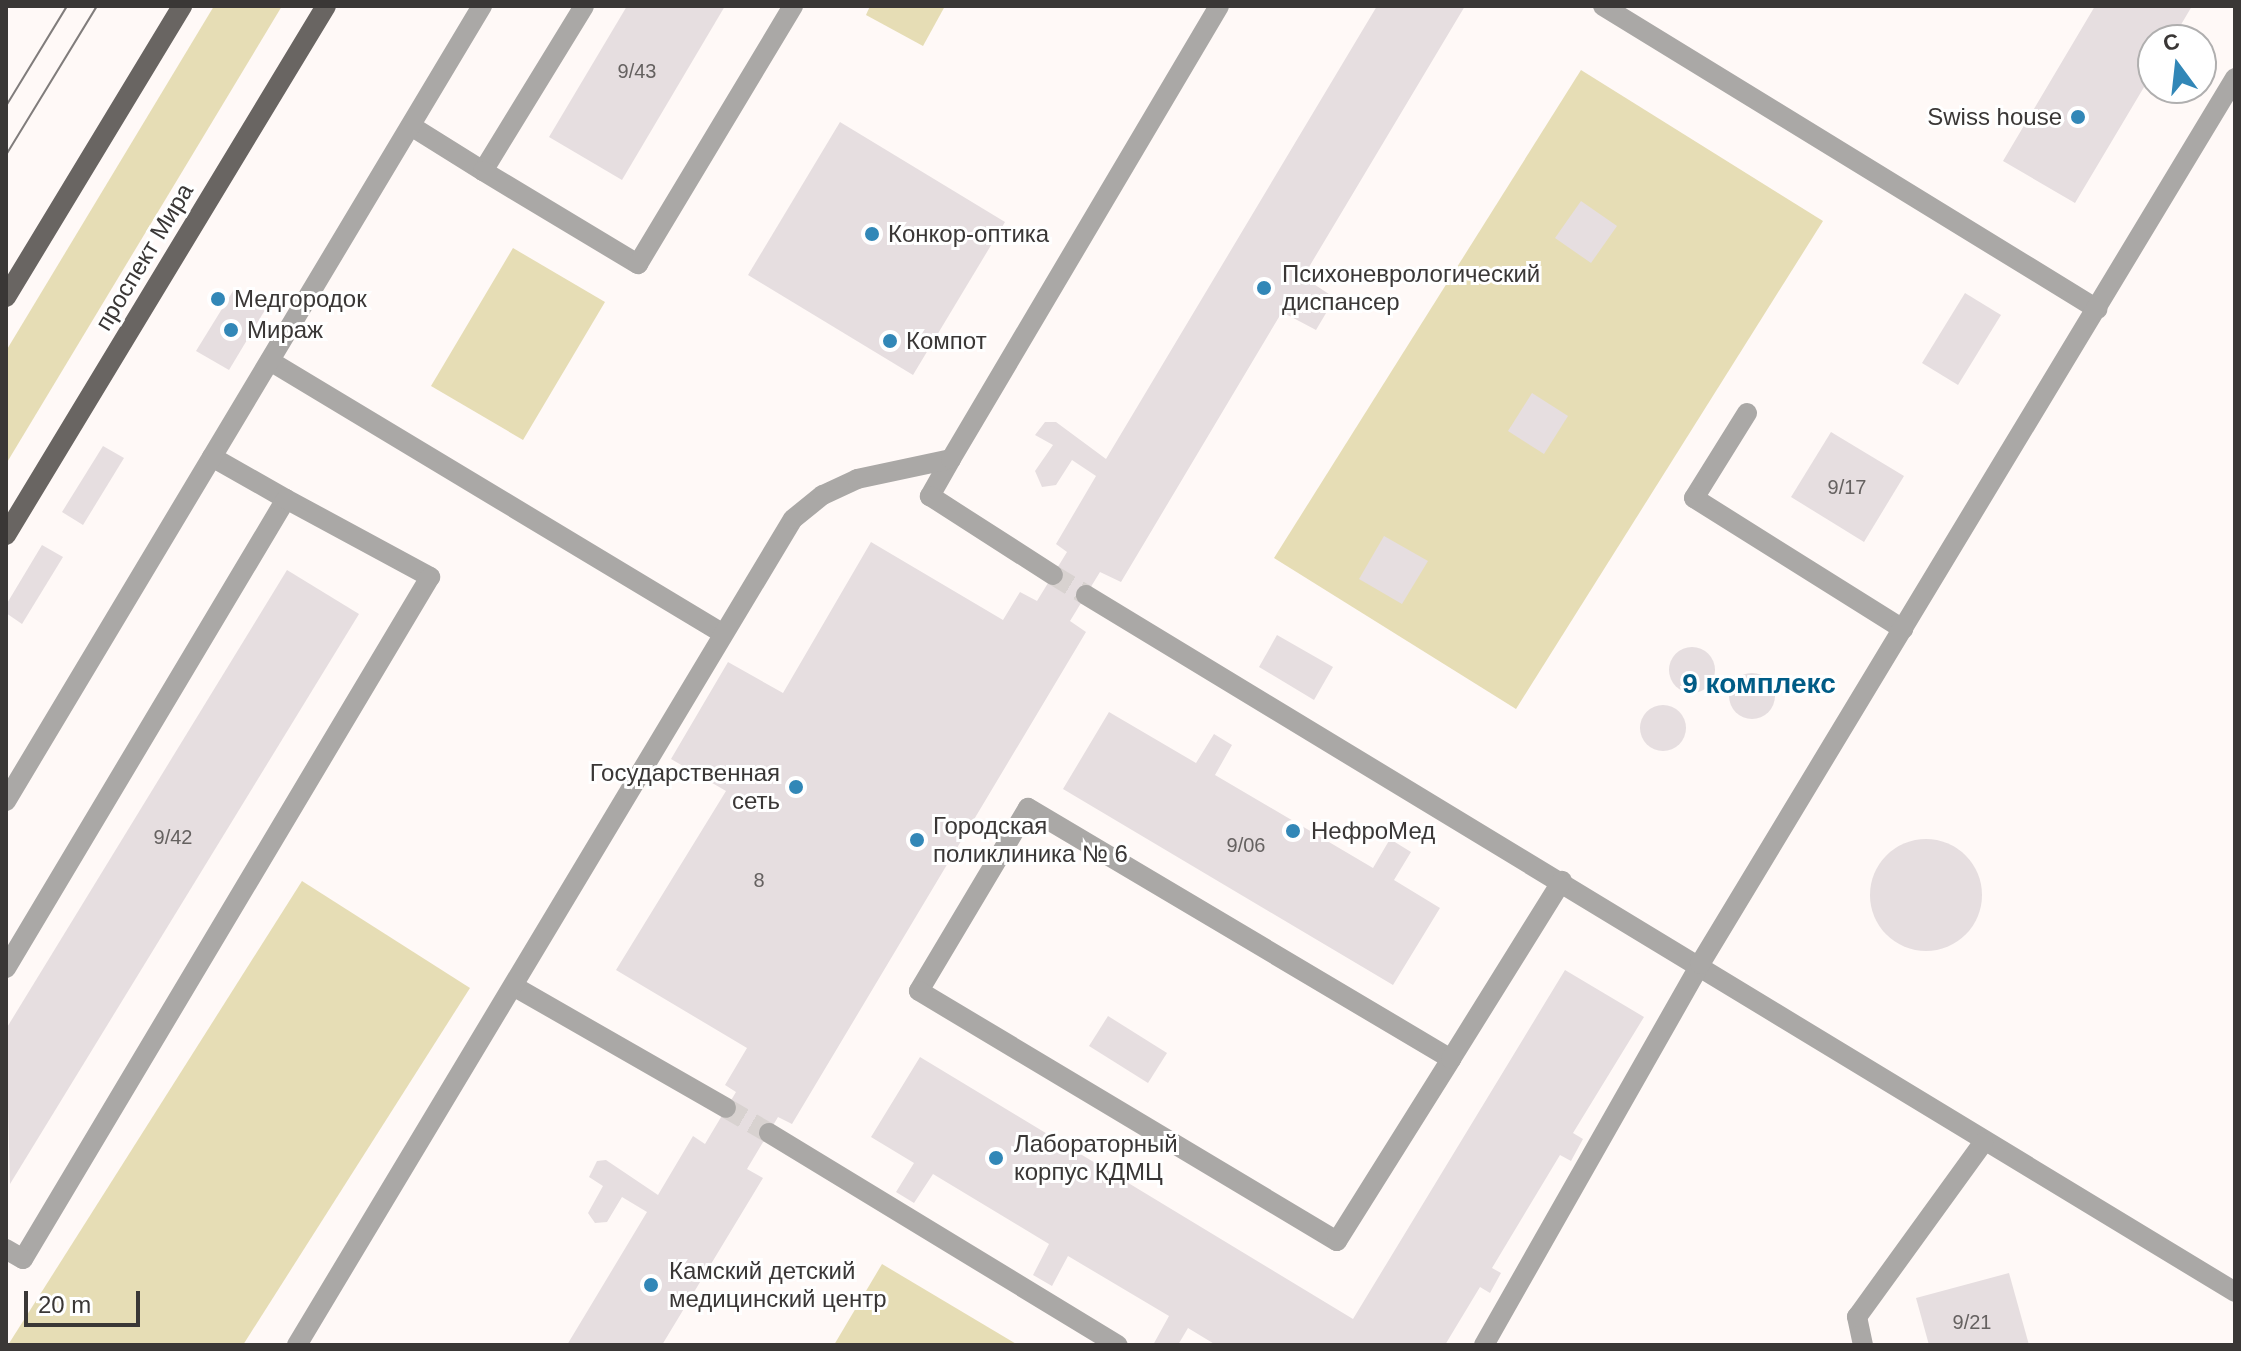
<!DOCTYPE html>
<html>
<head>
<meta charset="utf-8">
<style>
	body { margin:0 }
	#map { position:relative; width:2241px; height:1351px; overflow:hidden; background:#fff9f7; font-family:Helvetica,sans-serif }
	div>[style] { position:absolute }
	.green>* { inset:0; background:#e6ddb5 }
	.building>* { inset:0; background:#e6dee0 }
	.round { border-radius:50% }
	.minor-tunnel>* { height:20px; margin-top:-10px; transform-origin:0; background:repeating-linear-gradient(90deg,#d8d2d0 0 20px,transparent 0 30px) }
	.minor>* { height:20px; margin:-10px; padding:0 10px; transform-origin:10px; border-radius:10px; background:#aaa8a6 }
	.major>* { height:20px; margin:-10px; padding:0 10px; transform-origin:10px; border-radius:10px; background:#696562 }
	.tram>* { height:2px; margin:-1px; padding:0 1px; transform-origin:1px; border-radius:1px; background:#817d7c }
	.dots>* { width:22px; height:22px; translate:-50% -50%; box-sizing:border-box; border:4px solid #fff; border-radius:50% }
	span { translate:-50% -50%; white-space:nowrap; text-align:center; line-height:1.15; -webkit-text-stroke:6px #fff; paint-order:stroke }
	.number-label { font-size:20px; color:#656160 }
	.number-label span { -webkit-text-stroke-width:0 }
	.poi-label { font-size:24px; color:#3a3736 }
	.right { translate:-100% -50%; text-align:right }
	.left { translate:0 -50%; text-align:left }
	.street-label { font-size:24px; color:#3a3736 }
	.quarter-label { font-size:28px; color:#005c86; font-weight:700 }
	.frame { position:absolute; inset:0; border:8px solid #3a3736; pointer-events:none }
	.north { position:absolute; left:2137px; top:24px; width:80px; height:80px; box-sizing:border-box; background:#fff; border:2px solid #b0afaf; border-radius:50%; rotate:345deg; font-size:22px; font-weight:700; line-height:32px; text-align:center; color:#3a3736 }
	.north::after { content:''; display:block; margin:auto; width:28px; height:36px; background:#3287b7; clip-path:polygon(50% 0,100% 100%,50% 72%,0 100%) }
	.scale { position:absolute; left:24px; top:1291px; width:116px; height:36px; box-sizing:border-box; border:4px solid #3a3736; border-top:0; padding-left:10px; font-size:24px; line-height:28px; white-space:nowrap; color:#3a3736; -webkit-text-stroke:6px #fff; paint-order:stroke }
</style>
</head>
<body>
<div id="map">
	<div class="green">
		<i style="clip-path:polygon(214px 6px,282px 6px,6px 464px,6px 351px)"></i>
		<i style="clip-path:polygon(870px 6px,945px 6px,923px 46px,866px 15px)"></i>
		<i style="clip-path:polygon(1581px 70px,1823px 221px,1516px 709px,1274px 558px)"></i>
		<i style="clip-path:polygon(513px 248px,605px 302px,523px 440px,431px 386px)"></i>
		<i style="clip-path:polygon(302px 881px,470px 988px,243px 1345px,8px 1345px)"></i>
		<i style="clip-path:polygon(882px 1264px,1018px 1345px,834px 1345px)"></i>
	</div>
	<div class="building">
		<i style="clip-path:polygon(627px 6px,725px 6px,622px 180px,549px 137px)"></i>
		<i style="clip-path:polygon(1377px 6px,1465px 6px,1303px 277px,1335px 298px,1316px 330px,1282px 312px,1121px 582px,1100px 572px,1070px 621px,1086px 632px,792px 1124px,778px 1117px,747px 1169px,763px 1178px,662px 1345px,567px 1345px,647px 1212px,622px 1197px,607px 1222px,595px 1223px,588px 1213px,603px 1186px,589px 1177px,597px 1161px,606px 1160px,658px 1195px,693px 1136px,705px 1144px,736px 1092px,725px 1085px,747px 1048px,616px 970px,726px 791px,671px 759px,728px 662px,783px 693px,871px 542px,1003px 620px,1020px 592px,1037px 601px,1067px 552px,1056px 544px,1096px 476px,1072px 460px,1056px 485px,1042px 487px,1035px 471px,1053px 445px,1035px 435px,1045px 422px,1056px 422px,1106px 459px)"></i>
		<i style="clip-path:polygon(2095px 6px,2192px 6px,2172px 40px,2153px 40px,2153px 72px,2075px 203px,2003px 161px)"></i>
		<i style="clip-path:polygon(840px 122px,1005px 222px,913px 375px,748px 275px)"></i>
		<i style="clip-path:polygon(1581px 201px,1617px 226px,1591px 263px,1555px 238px)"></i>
		<i style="clip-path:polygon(233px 291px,265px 310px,229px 370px,196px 351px)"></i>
		<i style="clip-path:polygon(1965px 293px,2001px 315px,1958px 385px,1922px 363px)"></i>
		<i style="clip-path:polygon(1532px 393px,1568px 416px,1544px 454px,1508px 431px)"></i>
		<i style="clip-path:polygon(1831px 432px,1904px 476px,1864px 542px,1791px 497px)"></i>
		<i style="clip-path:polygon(103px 446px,124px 458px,83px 525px,62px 512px)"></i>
		<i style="clip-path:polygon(1384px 536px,1428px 561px,1402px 604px,1359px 579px)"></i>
		<i style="clip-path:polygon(42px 545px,63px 557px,22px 624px,6px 613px,6px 605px)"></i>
		<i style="clip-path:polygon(287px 570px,359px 614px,10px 1184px,6px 1029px)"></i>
		<i style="clip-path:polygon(1277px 635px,1333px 667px,1314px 700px,1259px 667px)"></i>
		<i class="round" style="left:1669px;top:647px;width:46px;height:46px"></i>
		<i class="round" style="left:1729px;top:673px;width:46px;height:46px"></i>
		<i class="round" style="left:1640px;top:705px;width:46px;height:46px"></i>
		<i style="clip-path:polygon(1109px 712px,1196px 763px,1214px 734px,1232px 745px,1215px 775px,1373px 868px,1390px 839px,1411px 852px,1394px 880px,1440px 908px,1393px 985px,1063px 789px)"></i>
		<i class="round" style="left:1870px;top:839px;width:112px;height:112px"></i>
		<i style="clip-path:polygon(1565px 970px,1644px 1017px,1573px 1133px,1583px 1139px,1571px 1161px,1560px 1155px,1492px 1268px,1501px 1273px,1490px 1293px,1480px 1287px,1445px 1345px,1216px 1345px,1188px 1328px,1178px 1345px,1153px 1345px,1169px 1316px,1068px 1256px,1052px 1286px,1033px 1275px,1049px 1244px,933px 1174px,914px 1203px,896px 1192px,914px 1163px,871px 1137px,920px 1057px,1353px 1319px)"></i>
		<i style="clip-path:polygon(1108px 1016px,1167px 1053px,1148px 1083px,1089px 1046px)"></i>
		<i style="clip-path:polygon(2009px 1273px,2029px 1345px,1929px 1345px,1916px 1298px)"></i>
	</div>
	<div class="minor-tunnel">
		<i style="left:1053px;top:575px;width:39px;rotate:31deg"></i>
		<i style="left:726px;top:1108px;width:50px;rotate:30.2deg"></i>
	</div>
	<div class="minor">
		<i style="left:1603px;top:6px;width:580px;rotate:31.52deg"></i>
		<i style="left:411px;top:126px;width:85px;rotate:32deg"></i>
		<i style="left:483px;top:171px;width:193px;rotate:-58.5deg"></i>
		<i style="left:483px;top:171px;width:181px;rotate:31deg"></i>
		<i style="left:638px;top:264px;width:301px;rotate:-59deg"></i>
		<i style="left:270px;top:361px;width:528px;rotate:31.04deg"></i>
		<i style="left:1747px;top:413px;width:100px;rotate:121.9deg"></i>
		<i style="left:1694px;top:498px;width:247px;rotate:32.1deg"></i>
		<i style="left:212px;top:457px;width:85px;rotate:29.6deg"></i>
		<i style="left:951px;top:459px;width:43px;rotate:119.6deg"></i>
		<i style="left:930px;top:496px;width:146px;rotate:32.7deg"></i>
		<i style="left:1086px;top:595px;width:1344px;rotate:31.24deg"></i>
		<i style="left:6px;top:801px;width:927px;rotate:-59.09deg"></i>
		<i style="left:6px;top:968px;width:546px;rotate:-59.16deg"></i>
		<i style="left:286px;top:499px;width:164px;rotate:28.4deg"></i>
		<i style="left:430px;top:577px;width:794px;rotate:120.83deg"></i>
		<i style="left:23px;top:1259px;width:20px;rotate:-150deg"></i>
		<i style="left:515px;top:987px;width:243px;rotate:29.8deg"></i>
		<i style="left:1451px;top:1059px;width:492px;rotate:-149.3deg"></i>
		<i style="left:1028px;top:808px;width:213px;rotate:120.8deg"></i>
		<i style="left:919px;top:991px;width:487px;rotate:30.9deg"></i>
		<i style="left:1337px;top:1241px;width:215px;rotate:-57.9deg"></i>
		<i style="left:1451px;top:1059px;width:210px;rotate:-58.1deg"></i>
		<i style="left:769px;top:1133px;width:408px;rotate:31.3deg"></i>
		<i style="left:297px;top:1345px;width:963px;rotate:-59.02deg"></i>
		<i style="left:793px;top:519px;width:38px;rotate:-39deg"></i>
		<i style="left:823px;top:495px;width:38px;rotate:-25deg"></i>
		<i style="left:857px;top:479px;width:96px;rotate:-12deg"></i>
		<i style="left:951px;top:459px;width:526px;rotate:-59.39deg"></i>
		<i style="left:1484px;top:1345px;width:438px;rotate:-60.4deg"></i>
		<i style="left:1700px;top:964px;width:1035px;rotate:-58.87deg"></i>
		<i style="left:1863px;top:1345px;width:29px;rotate:-102deg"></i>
		<i style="left:1857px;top:1317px;width:215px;rotate:-54.1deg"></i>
	</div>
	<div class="major">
		<i style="left:6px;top:297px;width:340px;rotate:-58.8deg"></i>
		<i style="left:6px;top:535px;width:618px;rotate:-58.83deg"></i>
	</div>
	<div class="tram">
		<i style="left:6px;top:106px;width:117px;rotate:-58.6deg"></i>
		<i style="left:6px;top:155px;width:175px;rotate:-58.6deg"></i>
	</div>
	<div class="dots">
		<i style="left:2078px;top:117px;background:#3287b7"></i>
		<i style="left:872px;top:234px;background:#3287b7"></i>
		<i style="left:1264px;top:288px;background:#3287b7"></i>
		<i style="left:218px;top:299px;background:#3287b7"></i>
		<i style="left:231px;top:330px;background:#3287b7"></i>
		<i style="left:890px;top:341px;background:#3287b7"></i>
		<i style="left:796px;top:787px;background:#3287b7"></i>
		<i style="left:1293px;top:831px;background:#3287b7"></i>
		<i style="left:917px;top:840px;background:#3287b7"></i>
		<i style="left:996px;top:1158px;background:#3287b7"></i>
		<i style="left:651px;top:1285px;background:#3287b7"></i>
	</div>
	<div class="number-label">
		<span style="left:637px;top:71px">9/43</span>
		<span style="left:1847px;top:487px">9/17</span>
		<span style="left:173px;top:837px">9/42</span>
		<span style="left:1246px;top:845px">9/06</span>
		<span style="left:759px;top:880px">8</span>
		<span style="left:1972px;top:1322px">9/21</span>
	</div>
	<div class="poi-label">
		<span class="right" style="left:2062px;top:117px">Swiss house</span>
		<span class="left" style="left:888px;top:234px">Конкор-оптика</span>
		<span class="left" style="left:1282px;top:288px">Психоневрологический<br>диспансер</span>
		<span class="left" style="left:234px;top:299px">Медгородок</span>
		<span class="left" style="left:247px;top:330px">Мираж</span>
		<span class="left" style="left:906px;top:341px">Компот</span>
		<span class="right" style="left:780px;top:787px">Государственная<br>сеть</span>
		<span class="left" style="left:933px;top:840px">Городская<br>поликлиника № 6</span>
		<span class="left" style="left:1311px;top:831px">НефроМед</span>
		<span class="left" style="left:1014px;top:1158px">Лабораторный<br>корпус КДМЦ</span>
		<span class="left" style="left:669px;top:1285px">Камский детский<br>медицинский центр</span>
	</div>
	<div class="street-label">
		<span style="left:144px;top:257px;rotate:-59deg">проспект Мира</span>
	</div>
	<div class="quarter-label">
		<span style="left:1759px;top:684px">9 комплекс</span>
	</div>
	<div class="frame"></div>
	<div class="north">С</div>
	<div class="scale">20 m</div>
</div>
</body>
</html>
